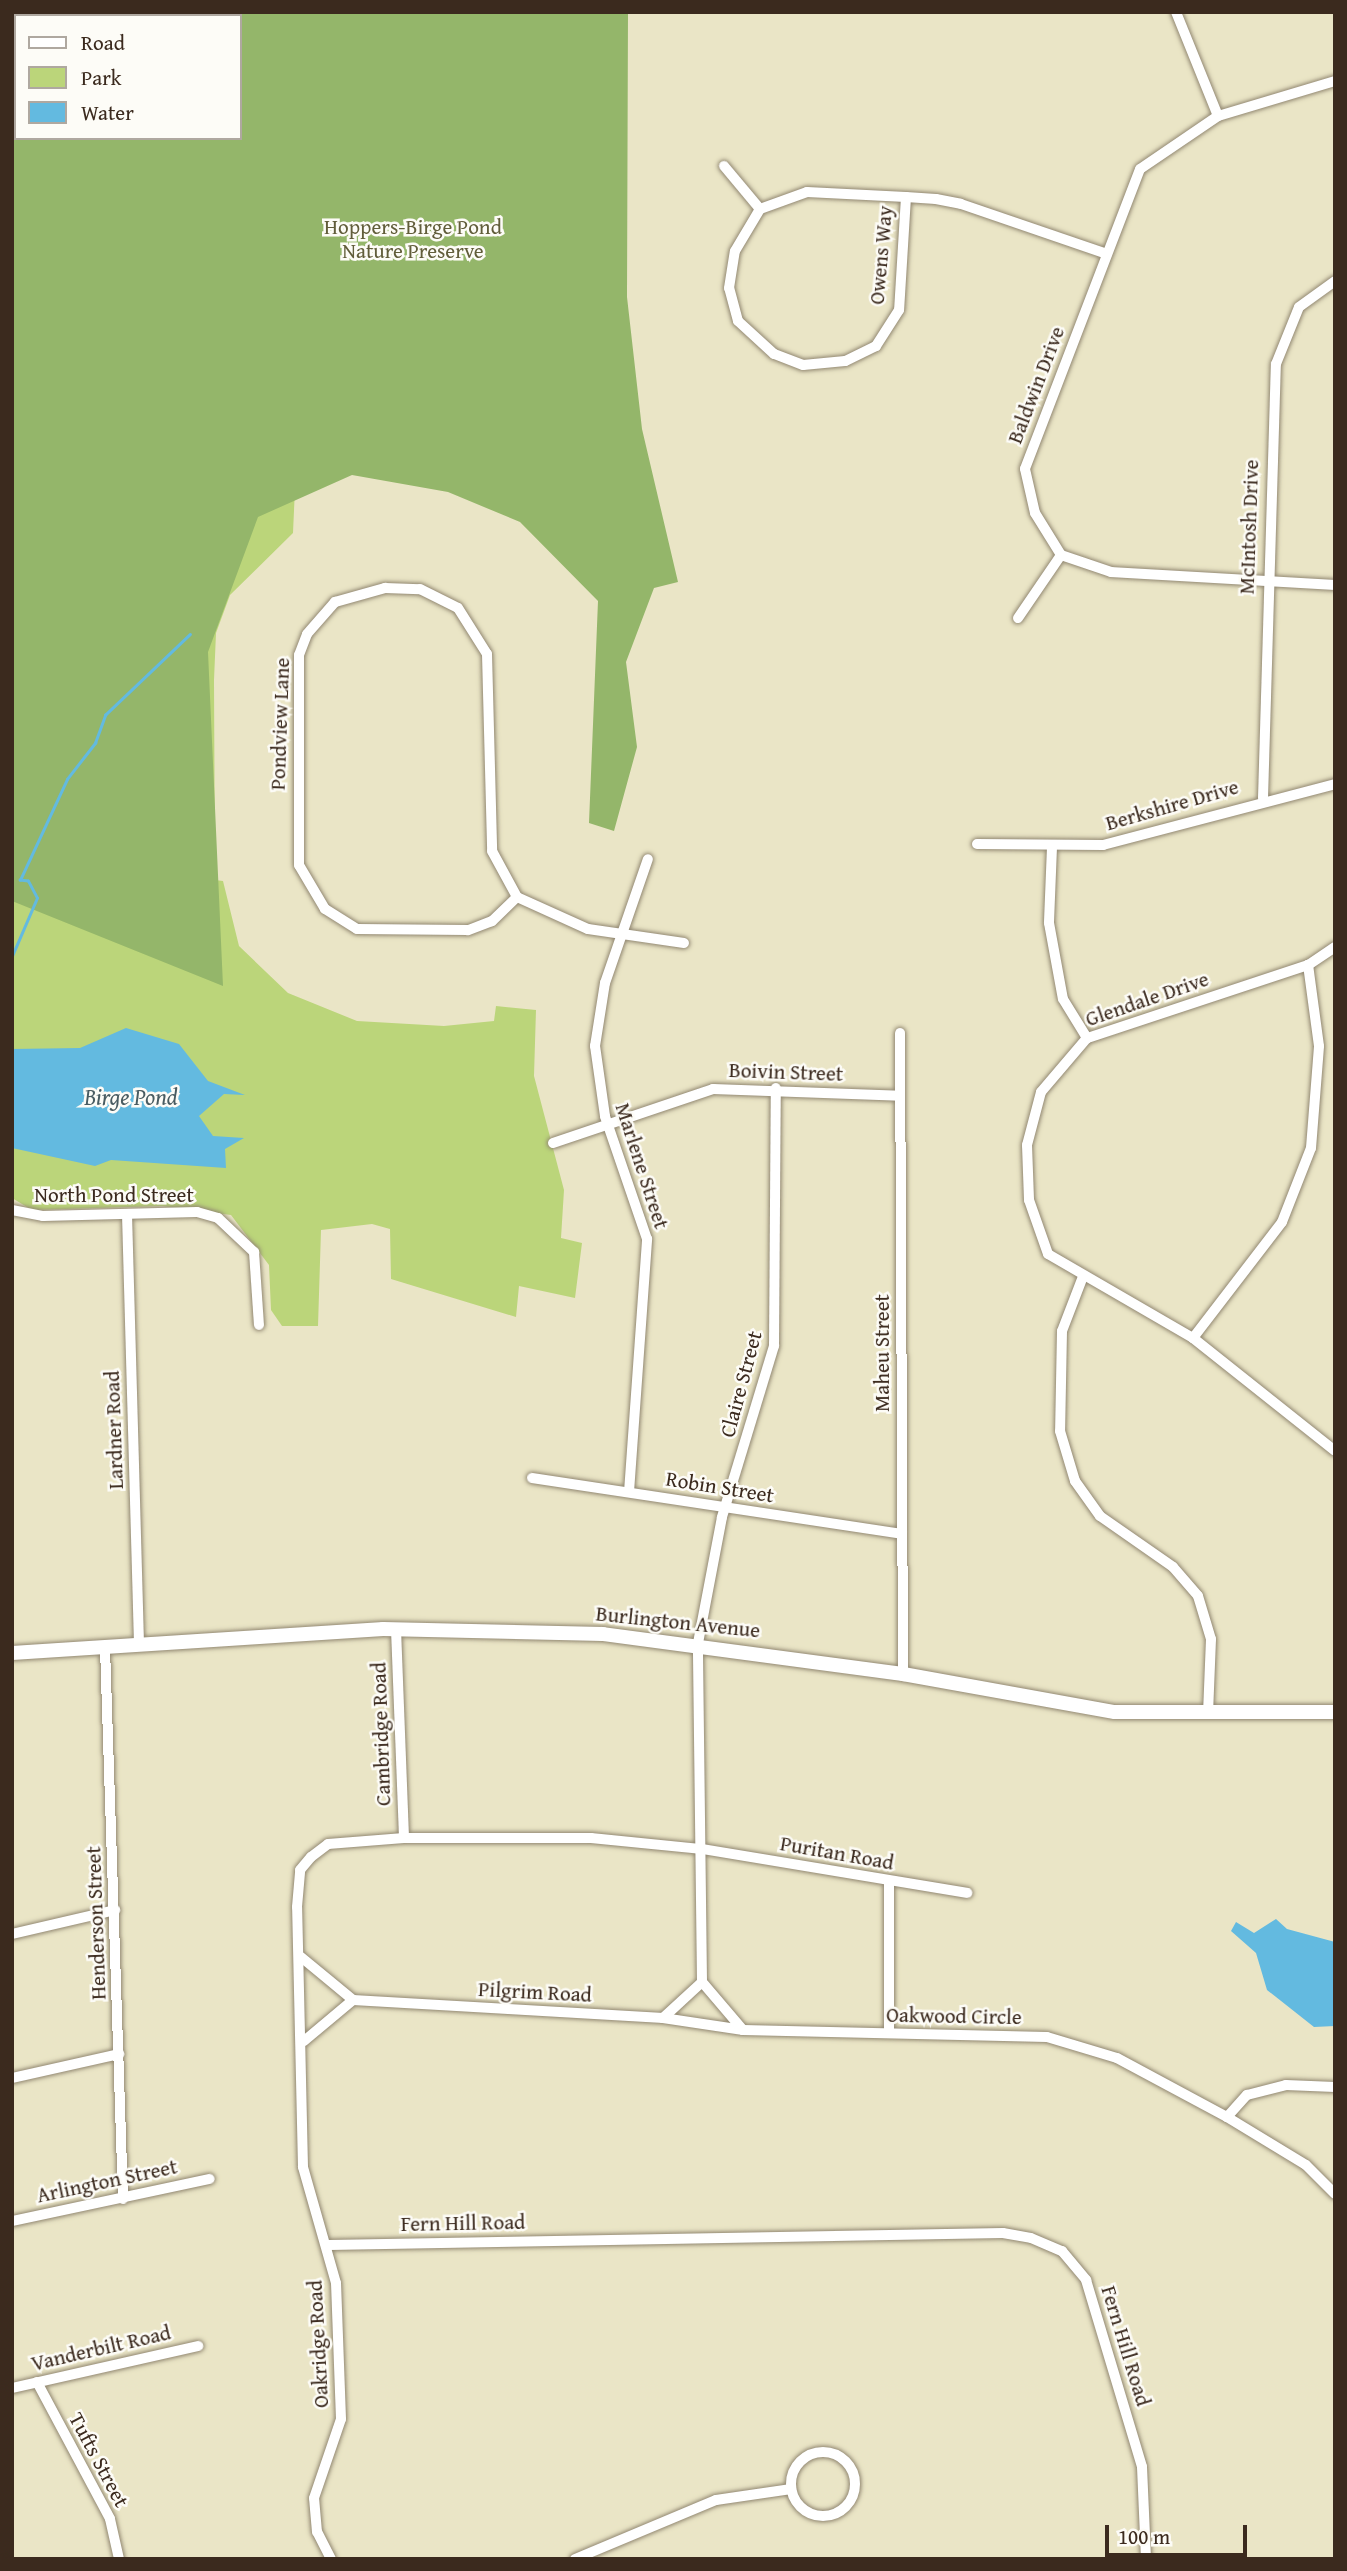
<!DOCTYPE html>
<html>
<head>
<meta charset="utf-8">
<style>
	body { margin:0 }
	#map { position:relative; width:1347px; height:2571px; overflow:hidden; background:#eae5c6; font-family:"Gentium Book Plus",serif }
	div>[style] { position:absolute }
	.green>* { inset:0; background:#bbd57a }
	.forest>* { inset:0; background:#94b66a }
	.water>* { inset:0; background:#63bae0 }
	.stream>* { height:2.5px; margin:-1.25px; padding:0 1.25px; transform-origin:1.25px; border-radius:1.25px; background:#63bae0 }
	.roads { filter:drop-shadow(0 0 2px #928872) drop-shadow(0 0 2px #928872) }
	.street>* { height:10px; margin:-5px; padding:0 5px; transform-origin:5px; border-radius:5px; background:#fff }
	.street>.ring { margin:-5px; padding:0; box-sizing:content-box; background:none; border:10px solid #fff; border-radius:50% }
	.secondary>* { height:14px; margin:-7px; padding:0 7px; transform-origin:7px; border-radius:7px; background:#fff }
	span { translate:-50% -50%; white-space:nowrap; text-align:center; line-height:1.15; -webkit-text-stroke:5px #fdfcf7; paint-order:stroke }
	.park-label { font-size:21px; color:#615d3a }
	.street-label { font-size:21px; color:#3b2a1e }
	.water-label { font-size:23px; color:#495c62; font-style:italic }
	.frame { position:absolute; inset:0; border:14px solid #3b2a1e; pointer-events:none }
	.legend { position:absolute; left:14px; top:14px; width:228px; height:126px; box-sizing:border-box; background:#fdfcf7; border:2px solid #afa8a0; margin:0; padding:9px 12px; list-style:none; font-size:21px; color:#3b2a1e }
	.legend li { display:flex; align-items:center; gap:14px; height:35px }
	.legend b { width:35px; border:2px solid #afa8a0 }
	.scale { position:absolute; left:1105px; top:2525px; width:142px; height:32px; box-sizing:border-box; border:4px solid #3b2a1e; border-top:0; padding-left:9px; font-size:21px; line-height:24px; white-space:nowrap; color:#3b2a1e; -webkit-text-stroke:5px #fdfcf7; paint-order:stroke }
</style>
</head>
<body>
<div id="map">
	<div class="green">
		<i style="clip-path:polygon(evenodd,12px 12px,612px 12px,296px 466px,293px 533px,230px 595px,216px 633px,214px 680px,215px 880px,223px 881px,239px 946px,288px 993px,357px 1021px,444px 1026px,494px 1021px,496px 1006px,536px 1010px,534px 1076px,564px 1190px,561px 1238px,582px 1243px,575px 1298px,519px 1286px,516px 1317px,391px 1279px,390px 1229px,372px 1224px,321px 1230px,318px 1326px,282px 1326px,271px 1310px,269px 1265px,231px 1215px,162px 1206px,32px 1210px,12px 1198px,12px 12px,16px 16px,240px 16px,240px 138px,16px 138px,16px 16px)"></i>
	</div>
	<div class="forest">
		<i style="clip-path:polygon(evenodd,12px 12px,628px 12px,627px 297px,642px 429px,678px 582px,654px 588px,626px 662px,637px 747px,614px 831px,589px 823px,598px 601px,520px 522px,448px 492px,352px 475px,258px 517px,208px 652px,223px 986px,12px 901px,12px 12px,16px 16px,240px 16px,240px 138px,16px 138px,16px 16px)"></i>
	</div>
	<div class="water">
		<i style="clip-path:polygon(126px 1028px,179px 1044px,208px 1081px,245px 1095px,224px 1094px,199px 1116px,213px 1136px,244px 1138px,225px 1149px,226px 1168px,111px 1160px,95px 1166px,12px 1148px,12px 1049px,80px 1048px)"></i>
		<i style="clip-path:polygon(1276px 1919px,1287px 1929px,1335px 1942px,1335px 2026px,1314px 2027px,1267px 1990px,1256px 1953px,1231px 1931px,1236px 1922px,1254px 1933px)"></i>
	</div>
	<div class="stream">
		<i style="left:12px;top:956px;width:63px;rotate:-66.7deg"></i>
		<i style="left:37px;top:898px;width:19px;rotate:-118deg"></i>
		<i style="left:28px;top:881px;width:8px;rotate:-173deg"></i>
		<i style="left:20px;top:880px;width:111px;rotate:-65deg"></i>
		<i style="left:67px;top:779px;width:46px;rotate:-52.1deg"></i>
		<i style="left:95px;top:743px;width:30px;rotate:-70deg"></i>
		<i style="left:105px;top:715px;width:117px;rotate:-43.6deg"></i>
	</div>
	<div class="roads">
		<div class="street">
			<i style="left:1176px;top:12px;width:112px;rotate:68deg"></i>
			<i style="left:1335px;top:81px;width:122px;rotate:163.3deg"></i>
			<i style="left:1218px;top:116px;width:94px;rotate:145.8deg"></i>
			<i style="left:1140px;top:169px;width:321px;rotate:111deg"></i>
			<i style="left:1025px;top:469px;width:45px;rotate:77.2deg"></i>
			<i style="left:1035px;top:513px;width:49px;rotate:58.2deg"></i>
			<i style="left:1061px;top:555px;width:53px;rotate:18.8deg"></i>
			<i style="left:1111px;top:572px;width:224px;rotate:3.3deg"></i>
			<i style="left:724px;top:166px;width:56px;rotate:50.1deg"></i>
			<i style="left:906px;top:197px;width:113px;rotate:93.5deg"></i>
			<i style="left:899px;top:310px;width:43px;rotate:122.6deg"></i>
			<i style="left:876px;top:346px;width:34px;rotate:154deg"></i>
			<i style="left:845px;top:361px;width:42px;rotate:174.6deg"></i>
			<i style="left:803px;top:365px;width:31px;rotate:-159deg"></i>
			<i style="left:774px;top:354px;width:49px;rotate:-137.5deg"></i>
			<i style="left:738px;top:321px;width:34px;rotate:-105deg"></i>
			<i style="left:729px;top:288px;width:37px;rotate:-81deg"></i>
			<i style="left:735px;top:251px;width:49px;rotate:-59.2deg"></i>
			<i style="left:760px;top:209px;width:50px;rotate:-19.9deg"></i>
			<i style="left:807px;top:192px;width:99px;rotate:2.9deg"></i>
			<i style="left:906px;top:197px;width:30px;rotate:4deg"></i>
			<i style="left:936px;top:199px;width:25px;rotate:11deg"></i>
			<i style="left:961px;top:204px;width:154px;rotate:18.9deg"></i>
			<i style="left:385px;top:588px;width:35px;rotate:2deg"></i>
			<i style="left:420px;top:589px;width:42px;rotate:26.6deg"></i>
			<i style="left:458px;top:608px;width:54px;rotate:57.8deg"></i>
			<i style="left:487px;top:654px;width:197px;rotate:88.5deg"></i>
			<i style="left:492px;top:851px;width:52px;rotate:61.5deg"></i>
			<i style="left:517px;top:897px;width:35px;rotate:136deg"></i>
			<i style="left:492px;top:921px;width:26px;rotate:159deg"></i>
			<i style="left:468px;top:930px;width:111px;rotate:-179.5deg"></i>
			<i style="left:357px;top:929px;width:38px;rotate:-148deg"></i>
			<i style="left:325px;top:909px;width:51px;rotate:-120.6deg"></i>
			<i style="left:299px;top:865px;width:210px;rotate:-90deg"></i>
			<i style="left:299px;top:655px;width:22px;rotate:-69deg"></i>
			<i style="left:307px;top:634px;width:43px;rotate:-48.8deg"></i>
			<i style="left:335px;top:602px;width:52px;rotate:-15.6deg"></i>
			<i style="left:1018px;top:618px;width:76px;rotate:-55.7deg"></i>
			<i style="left:1263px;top:798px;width:434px;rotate:-88.3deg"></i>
			<i style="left:1276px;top:364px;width:61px;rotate:-68deg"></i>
			<i style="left:1299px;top:307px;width:44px;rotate:-35.8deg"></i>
			<i style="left:977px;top:844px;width:126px;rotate:0.5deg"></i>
			<i style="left:1103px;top:845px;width:240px;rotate:-14.7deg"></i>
			<i style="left:1052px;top:847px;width:76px;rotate:92.3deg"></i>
			<i style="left:1049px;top:923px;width:77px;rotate:79.6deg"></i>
			<i style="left:1063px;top:999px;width:46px;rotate:58.4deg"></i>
			<i style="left:517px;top:897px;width:78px;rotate:24.3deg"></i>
			<i style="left:588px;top:929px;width:97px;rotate:8.3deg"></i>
			<i style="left:1335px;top:947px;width:32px;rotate:146deg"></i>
			<i style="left:1308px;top:965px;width:233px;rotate:161.7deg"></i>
			<i style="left:1087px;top:1038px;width:71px;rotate:130.4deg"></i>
			<i style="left:1041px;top:1092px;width:55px;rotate:104.8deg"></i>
			<i style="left:1027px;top:1145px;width:55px;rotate:87.9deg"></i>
			<i style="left:1029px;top:1200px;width:57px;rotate:70.6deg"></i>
			<i style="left:1048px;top:1254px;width:168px;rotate:30.1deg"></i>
			<i style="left:1193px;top:1338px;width:181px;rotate:38.5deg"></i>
			<i style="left:900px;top:1033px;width:641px;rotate:89.73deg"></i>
			<i style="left:553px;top:1143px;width:169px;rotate:-18.6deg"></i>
			<i style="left:713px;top:1089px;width:187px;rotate:2.1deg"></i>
			<i style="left:12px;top:1210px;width:32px;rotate:11deg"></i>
			<i style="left:43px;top:1216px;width:154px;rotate:-1.5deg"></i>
			<i style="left:197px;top:1212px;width:22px;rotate:16deg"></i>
			<i style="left:218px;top:1218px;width:50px;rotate:43.4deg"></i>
			<i style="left:254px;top:1252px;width:73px;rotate:86.1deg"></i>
			<i style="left:127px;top:1214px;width:430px;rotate:88.4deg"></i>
			<i style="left:1082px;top:1279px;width:56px;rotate:111deg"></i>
			<i style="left:1062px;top:1331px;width:100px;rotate:91.1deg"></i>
			<i style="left:1060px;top:1431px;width:52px;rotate:73.3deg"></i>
			<i style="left:1075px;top:1481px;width:43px;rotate:54.5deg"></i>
			<i style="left:1100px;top:1516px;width:89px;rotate:34.9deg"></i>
			<i style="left:1173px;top:1567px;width:38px;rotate:49deg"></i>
			<i style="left:1198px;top:1596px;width:45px;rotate:73.2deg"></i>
			<i style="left:1211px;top:1639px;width:75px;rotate:92.3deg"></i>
			<i style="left:1193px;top:1338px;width:146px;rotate:-52.5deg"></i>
			<i style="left:1282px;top:1222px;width:79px;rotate:-68.6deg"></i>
			<i style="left:1311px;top:1148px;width:102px;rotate:-85.5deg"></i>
			<i style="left:1319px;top:1046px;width:82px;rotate:-97.7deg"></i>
			<i style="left:532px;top:1478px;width:374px;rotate:8.6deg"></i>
			<i style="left:629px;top:1492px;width:254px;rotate:-85.9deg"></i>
			<i style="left:647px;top:1239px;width:130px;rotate:-108.9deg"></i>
			<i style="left:605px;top:1116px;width:71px;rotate:-98.1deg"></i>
			<i style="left:595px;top:1046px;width:64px;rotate:-81deg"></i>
			<i style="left:605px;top:983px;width:131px;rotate:-70.9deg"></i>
			<i style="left:396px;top:1629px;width:209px;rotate:87.8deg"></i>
			<i style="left:105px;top:1647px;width:552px;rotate:88.13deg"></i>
			<i style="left:12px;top:1934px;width:106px;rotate:-13.1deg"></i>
			<i style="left:301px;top:1957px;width:67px;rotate:39.6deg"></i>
			<i style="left:663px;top:2018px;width:53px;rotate:-42.7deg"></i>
			<i style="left:743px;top:2030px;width:63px;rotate:-130.5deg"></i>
			<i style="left:702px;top:1982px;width:339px;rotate:-90.7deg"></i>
			<i style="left:698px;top:1643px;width:128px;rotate:-79.2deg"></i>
			<i style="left:722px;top:1517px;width:179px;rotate:-73.1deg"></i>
			<i style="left:774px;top:1346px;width:258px;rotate:-89.6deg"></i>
			<i style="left:889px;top:2033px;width:151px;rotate:-90deg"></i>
			<i style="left:304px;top:2041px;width:64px;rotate:-39.9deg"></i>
			<i style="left:353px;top:2000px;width:311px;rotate:3.3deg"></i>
			<i style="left:663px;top:2018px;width:81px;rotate:8.5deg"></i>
			<i style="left:743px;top:2030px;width:304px;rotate:1.3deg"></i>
			<i style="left:1047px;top:2037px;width:73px;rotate:16.7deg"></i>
			<i style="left:1117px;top:2058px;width:125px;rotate:28.2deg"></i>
			<i style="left:1227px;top:2117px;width:92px;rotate:31.3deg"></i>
			<i style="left:1306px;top:2165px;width:41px;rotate:45deg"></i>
			<i style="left:12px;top:2078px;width:110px;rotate:-12.6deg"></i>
			<i style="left:1227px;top:2117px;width:30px;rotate:-48deg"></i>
			<i style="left:1247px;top:2095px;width:40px;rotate:-14.4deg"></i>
			<i style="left:1286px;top:2085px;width:49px;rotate:2.3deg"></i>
			<i style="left:12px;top:2221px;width:202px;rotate:-12deg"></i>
			<i style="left:329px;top:2245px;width:674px;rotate:-1.02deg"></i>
			<i style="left:1003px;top:2233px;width:28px;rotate:10deg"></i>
			<i style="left:1031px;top:2238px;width:34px;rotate:23deg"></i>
			<i style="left:1062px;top:2251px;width:38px;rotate:50deg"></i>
			<i style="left:1086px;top:2280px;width:195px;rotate:73.3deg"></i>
			<i style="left:1142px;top:2467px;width:92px;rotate:87.5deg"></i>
			<i style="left:37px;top:2382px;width:155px;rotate:61.9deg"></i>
			<i style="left:110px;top:2519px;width:41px;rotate:77.3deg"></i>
			<i style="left:12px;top:2388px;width:191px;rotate:-12.7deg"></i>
			<i class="ring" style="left:791px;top:2452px;width:54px;height:54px"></i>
			<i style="left:331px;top:2559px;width:30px;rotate:-117deg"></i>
			<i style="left:317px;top:2532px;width:34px;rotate:-95deg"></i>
			<i style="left:314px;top:2498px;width:83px;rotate:-71.1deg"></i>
			<i style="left:341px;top:2419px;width:136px;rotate:-92.1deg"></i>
			<i style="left:336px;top:2283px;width:121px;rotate:-105.9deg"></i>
			<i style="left:303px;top:2167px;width:260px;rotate:-91.3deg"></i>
			<i style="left:297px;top:1907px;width:37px;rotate:-85deg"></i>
			<i style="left:300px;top:1870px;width:17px;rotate:-50deg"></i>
			<i style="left:311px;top:1857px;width:21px;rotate:-37deg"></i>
			<i style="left:328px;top:1844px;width:76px;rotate:-4.5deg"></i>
			<i style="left:404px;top:1838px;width:187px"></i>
			<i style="left:591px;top:1838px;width:112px;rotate:5.7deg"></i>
			<i style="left:702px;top:1849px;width:269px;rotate:9.4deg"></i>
			<i style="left:575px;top:2559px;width:153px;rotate:-22.7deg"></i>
			<i style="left:716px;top:2500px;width:76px;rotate:-8.3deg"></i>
		</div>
		<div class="secondary">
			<i style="left:12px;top:1653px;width:372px;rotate:-3.7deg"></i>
			<i style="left:383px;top:1629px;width:220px;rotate:1.3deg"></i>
			<i style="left:603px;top:1634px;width:303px;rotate:7.6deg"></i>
			<i style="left:903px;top:1674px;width:215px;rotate:10.2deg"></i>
			<i style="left:1115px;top:1712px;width:220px"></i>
		</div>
	</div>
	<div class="park-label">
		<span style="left:413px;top:239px">Hoppers-Birge Pond<br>Nature Preserve</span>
	</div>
	<div class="street-label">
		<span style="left:881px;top:255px;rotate:-85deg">Owens Way</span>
		<span style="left:1036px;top:385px;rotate:-69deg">Baldwin Drive</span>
		<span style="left:1249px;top:527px;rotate:-88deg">McIntosh Drive</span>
		<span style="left:280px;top:724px;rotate:-88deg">Pondview Lane</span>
		<span style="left:1172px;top:805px;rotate:-16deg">Berkshire Drive</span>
		<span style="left:1147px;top:999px;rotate:-19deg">Glendale Drive</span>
		<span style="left:786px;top:1072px;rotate:2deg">Boivin Street</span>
		<span style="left:642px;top:1166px;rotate:72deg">Marlene Street</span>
		<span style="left:114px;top:1195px">North Pond Street</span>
		<span style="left:882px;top:1353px;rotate:-90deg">Maheu Street</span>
		<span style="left:741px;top:1384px;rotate:-75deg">Claire Street</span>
		<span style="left:114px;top:1430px;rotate:-92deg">Lardner Road</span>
		<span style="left:720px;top:1487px;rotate:9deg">Robin Street</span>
		<span style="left:678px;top:1622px;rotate:6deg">Burlington Avenue</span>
		<span style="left:381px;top:1734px;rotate:-92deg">Cambridge Road</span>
		<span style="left:837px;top:1853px;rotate:10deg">Puritan Road</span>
		<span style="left:96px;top:1923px;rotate:-92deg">Henderson Street</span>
		<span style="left:535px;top:1992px;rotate:3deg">Pilgrim Road</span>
		<span style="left:954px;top:2016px;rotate:1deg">Oakwood Circle</span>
		<span style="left:107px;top:2181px;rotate:-12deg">Arlington Street</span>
		<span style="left:463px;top:2223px;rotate:-1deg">Fern Hill Road</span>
		<span style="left:318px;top:2344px;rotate:-93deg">Oakridge Road</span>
		<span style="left:1126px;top:2346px;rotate:73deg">Fern Hill Road</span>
		<span style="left:101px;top:2348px;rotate:-13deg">Vanderbilt Road</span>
		<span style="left:99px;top:2460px;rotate:62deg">Tufts Street</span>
	</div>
	<div class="water-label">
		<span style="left:131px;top:1097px">Birge Pond</span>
	</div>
	<div class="frame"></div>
	<ul class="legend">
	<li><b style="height:9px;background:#fff"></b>Road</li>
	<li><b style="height:19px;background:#bbd57a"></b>Park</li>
	<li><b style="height:19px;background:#63bae0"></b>Water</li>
	</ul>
	<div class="scale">100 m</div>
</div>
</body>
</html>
